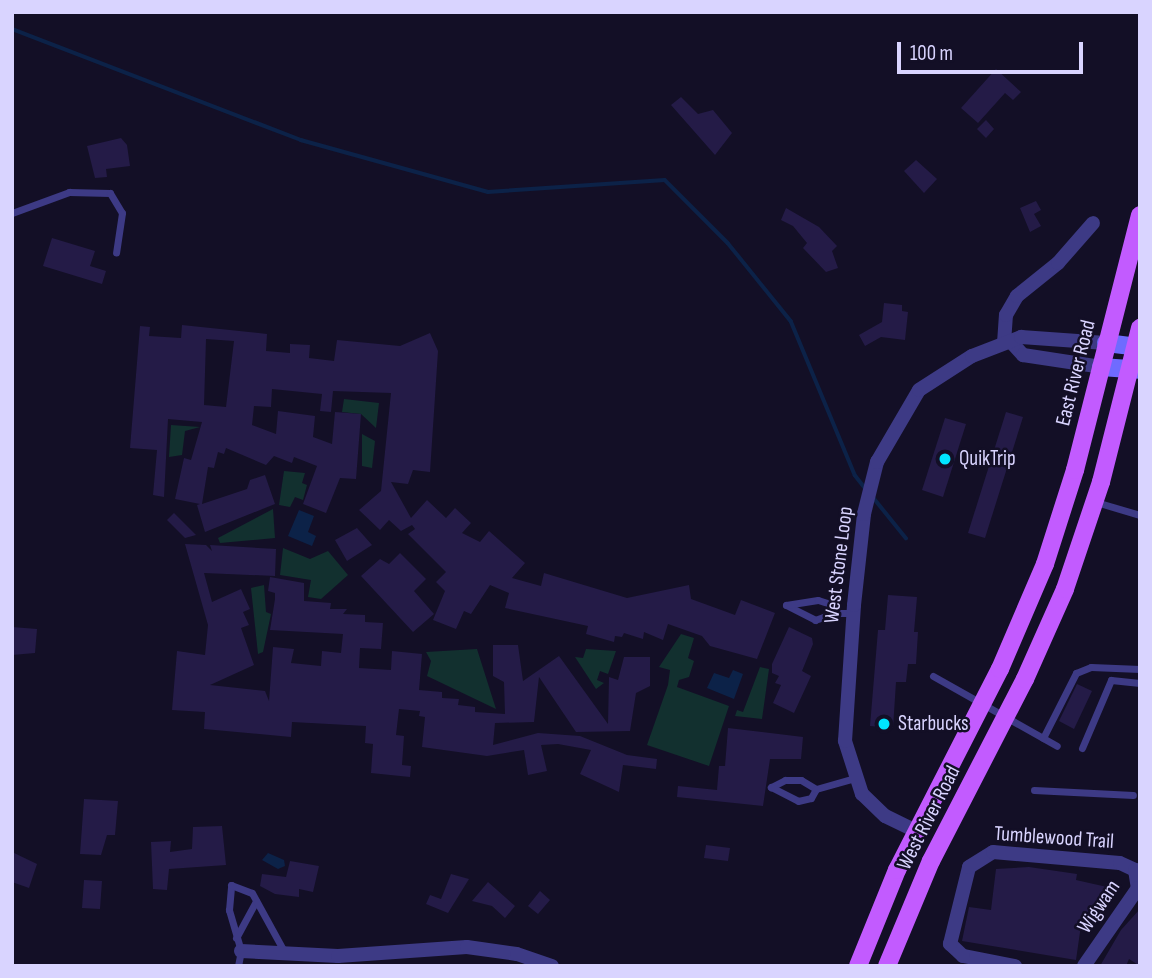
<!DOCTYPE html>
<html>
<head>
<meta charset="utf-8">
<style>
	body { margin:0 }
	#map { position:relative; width:1152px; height:978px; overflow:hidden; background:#130f26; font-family:"Sofia Sans Condensed",sans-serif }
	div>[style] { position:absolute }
	.green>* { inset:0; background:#12302f }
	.water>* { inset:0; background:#0c2248 }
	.stream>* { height:3.5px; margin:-1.75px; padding:0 1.75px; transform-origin:1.75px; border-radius:1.75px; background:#0c2248 }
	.building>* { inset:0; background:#241b47 }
	.lane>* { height:7px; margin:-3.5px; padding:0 3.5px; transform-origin:3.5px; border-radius:3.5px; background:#3d3a85 }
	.street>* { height:14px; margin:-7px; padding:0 7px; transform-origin:7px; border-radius:7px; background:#3d3a85 }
	.secondary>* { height:18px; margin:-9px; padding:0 9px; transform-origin:9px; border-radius:9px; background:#6f6bff }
	.primary>* { height:18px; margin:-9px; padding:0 9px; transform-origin:9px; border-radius:9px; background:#c25bff }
	.dots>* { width:19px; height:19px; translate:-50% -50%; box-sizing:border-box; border:4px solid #130f26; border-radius:50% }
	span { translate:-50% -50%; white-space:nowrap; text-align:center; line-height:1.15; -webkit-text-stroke:5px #130f26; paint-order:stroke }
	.street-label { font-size:21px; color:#d9d4ff }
	.poi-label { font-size:21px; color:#d9d4ff }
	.left { translate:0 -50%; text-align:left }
	.frame { position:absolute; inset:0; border:14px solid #d9d4ff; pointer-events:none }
	.scale { position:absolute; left:897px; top:42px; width:186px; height:32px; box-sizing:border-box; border:4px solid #d9d4ff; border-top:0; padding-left:9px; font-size:21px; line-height:24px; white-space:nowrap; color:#d9d4ff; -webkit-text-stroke:5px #130f26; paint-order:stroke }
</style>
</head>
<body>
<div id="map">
	<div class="green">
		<i style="clip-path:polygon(344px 399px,379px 403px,376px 428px,361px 414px,342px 412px)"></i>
		<i style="clip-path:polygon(171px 425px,200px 427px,185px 431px,182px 455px,169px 457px)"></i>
		<i style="clip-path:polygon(362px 434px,375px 441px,372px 468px,362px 466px)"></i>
		<i style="clip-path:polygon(284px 471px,305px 473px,302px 483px,307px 485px,303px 500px,295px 497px,290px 507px,279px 505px)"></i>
		<i style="clip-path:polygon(273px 509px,275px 538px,220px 543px,218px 538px)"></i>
		<i style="clip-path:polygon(283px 548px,310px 559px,328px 551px,348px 575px,321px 599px,308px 597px,311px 580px,280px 575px)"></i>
		<i style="clip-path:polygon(264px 585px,266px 612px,271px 614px,263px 652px,258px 654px,251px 588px)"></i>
		<i style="clip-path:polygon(681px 634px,694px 638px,688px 658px,694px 661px,689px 677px,679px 680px,677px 687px,729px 706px,709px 766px,647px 745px,668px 685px,670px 670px,659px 667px)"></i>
		<i style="clip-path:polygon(477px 649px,496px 709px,427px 676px,431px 661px,426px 652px)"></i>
		<i style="clip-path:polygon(586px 649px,616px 651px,608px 674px,600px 671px,597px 680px,604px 683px,596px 689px,575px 657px,583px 658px)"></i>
		<i style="clip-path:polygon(760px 667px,769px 669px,762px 719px,735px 716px,737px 710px,743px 712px)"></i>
	</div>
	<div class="water">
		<i style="clip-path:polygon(299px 510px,314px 516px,308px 532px,316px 536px,312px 546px,288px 536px)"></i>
		<i style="clip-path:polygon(733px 670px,743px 674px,734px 699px,707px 688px,714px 673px,729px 678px)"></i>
		<i style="clip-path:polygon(268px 853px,284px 860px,285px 866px,278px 869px,262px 860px)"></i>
	</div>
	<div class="stream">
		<i style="left:12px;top:29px;width:310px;rotate:21deg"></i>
		<i style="left:301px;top:140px;width:194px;rotate:15.5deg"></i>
		<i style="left:488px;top:192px;width:177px;rotate:-3.9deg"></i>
		<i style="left:665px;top:180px;width:89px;rotate:45deg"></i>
		<i style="left:728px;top:243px;width:100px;rotate:51.1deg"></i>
		<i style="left:791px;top:321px;width:167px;rotate:67.4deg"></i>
		<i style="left:855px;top:475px;width:18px;rotate:52deg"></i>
		<i style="left:873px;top:497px;width:53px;rotate:51.2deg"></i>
	</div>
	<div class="building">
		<i style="clip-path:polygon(996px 69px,1021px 92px,1013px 100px,1005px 93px,978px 123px,961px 108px)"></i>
		<i style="clip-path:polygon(681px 97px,698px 114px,713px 110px,732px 133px,715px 155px,671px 105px)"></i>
		<i style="clip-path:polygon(986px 120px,994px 129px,986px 138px,977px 129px)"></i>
		<i style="clip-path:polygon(121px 138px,127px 145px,130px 166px,106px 169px,107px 177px,95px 178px,87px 146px)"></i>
		<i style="clip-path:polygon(916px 160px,937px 179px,924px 193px,904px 171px)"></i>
		<i style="clip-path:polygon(1036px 201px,1041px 210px,1034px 214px,1041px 226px,1030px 232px,1020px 208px)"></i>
		<i style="clip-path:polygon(786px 208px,819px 227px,837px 246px,832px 251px,838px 268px,826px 272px,803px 248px,807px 243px,793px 226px,781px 220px)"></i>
		<i style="clip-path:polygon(52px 238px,95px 251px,90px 266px,106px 271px,102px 284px,43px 266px)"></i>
		<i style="clip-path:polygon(884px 303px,902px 305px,902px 311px,908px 312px,905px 340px,881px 337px,865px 346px,859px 335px,882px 322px)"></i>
		<i style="clip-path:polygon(evenodd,182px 325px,267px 334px,266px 351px,290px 353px,290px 344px,310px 345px,309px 358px,334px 361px,337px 340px,400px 346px,430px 333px,438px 351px,430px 472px,413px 470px,408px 484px,391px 482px,411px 518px,427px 500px,446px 518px,455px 508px,471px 523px,462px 533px,480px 542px,489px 531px,525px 563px,512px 578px,541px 586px,544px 573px,627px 598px,689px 585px,691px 599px,735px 615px,741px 600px,775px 613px,757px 659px,710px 646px,702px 636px,668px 624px,663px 640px,644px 632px,643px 639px,624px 633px,622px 637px,615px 636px,614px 642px,586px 634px,588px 626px,505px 608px,509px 593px,490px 585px,471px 614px,464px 611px,456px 629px,433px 620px,445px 591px,436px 582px,446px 572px,408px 534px,415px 529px,412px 525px,401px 531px,389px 520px,380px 530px,359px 510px,381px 491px,391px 393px,333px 391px,331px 412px,320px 411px,322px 394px,272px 389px,271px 407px,254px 406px,252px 425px,276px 434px,278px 411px,315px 416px,313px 437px,332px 444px,335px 412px,361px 414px,356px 479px,340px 478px,326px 513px,303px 504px,317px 466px,294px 457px,292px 463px,274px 456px,266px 465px,226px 448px,224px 454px,218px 452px,214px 468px,208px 467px,202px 504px,247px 489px,250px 480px,265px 475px,275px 504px,205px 532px,197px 505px,200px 504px,175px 499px,184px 458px,191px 460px,202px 422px,168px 419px,164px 497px,153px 495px,157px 450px,130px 448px,140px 326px,150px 327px,149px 336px,181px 338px,182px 325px,206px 339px,234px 341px,226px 407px,204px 405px,206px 339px)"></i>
		<i style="clip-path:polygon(1006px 412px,1023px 417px,985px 538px,968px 533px)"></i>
		<i style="clip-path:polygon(945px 418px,966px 424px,943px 497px,922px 490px)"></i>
		<i style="clip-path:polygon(174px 513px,196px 535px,185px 538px,167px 520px)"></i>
		<i style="clip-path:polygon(357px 528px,372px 545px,347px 561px,335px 540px)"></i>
		<i style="clip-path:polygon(185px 544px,206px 545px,212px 551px,210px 545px,276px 549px,275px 576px,204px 573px,212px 602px,241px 589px,250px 609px,243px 612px,249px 625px,241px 628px,254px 665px,210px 685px,265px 691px,269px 701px,273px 647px,294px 649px,291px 663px,321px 666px,322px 651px,341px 653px,343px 634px,270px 630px,275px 599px,275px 593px,268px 591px,270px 577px,304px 583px,304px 601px,331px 603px,330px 609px,347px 609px,343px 614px,365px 615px,365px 622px,383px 623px,381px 649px,360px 648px,359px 668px,391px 670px,392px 651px,422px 654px,419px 690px,442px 692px,442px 698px,459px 699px,458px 705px,475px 707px,475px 712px,505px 714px,504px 682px,493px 676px,493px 645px,518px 645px,523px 681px,559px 656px,608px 724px,609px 677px,618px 680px,624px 657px,650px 657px,650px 686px,636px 693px,630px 731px,576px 732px,539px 677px,534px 722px,495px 723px,493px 745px,538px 733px,580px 736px,627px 755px,657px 759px,656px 769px,623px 765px,619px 792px,580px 774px,591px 750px,558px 744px,541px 745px,547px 771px,528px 775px,524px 750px,487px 756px,422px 747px,425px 717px,419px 716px,420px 711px,399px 709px,396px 735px,404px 736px,402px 765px,411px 766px,410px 777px,371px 773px,373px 744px,365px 743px,366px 726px,292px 722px,291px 737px,204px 729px,205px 712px,172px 710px,177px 651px,205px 655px,208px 625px)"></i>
		<i style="clip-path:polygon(400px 553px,426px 579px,414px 591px,434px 614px,413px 632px,361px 576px,380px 559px,389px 564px)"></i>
		<i style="clip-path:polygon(888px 595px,917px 597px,914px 632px,918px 632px,916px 664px,908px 664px,906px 682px,896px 682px,893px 728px,870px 726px,878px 630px,885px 630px)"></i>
		<i style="clip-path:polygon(12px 627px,37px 629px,35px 653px,12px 655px)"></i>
		<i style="clip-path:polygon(789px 627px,812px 638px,813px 644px,802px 671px,811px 676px,794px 713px,773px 703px,781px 685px,775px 683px,779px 676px,772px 673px,772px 664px)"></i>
		<i style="clip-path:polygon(1077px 684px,1092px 691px,1074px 729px,1059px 721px)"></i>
		<i style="clip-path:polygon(728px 728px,803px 737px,801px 759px,770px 759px,763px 806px,677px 797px,678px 786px,717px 790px,719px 766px,725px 766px)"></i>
		<i style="clip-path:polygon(84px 799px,118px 801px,115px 835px,107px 835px,101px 855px,80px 854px)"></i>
		<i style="clip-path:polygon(222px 826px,226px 865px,169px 869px,167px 890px,153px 889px,151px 842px,171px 841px,170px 852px,192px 849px,193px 827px)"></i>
		<i style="clip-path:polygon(706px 845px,730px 848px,728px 861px,704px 858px)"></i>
		<i style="clip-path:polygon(12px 852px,37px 864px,29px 888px,12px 882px)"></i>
		<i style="clip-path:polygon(290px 861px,319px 866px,313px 892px,299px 889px,299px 897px,275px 894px,260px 886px,262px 874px,286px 877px)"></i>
		<i style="clip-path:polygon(1029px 867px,1077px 874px,1076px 880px,1107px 887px,1102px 916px,1083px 911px,1076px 960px,962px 941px,969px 907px,991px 910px,996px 869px)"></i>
		<i style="clip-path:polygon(451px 874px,469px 879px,448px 913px,426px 904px,430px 895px,441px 899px)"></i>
		<i style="clip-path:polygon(84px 880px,102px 881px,100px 909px,82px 908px)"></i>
		<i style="clip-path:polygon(488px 882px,515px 906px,505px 918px,492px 906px,472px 901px)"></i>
		<i style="clip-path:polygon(540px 891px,550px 900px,538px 914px,528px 906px)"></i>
		<i style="clip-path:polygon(1140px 909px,1140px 966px,1129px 959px,1126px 966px,1100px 966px,1121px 930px)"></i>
	</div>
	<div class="lane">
		<i style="left:12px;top:213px;width:61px;rotate:-20.2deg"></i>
		<i style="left:69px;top:192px;width:41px;rotate:1.4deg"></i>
		<i style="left:110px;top:193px;width:23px;rotate:59deg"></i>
		<i style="left:122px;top:213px;width:40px;rotate:98.5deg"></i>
		<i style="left:1096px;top:502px;width:46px;rotate:16.5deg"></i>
		<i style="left:786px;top:605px;width:33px;rotate:27deg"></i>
		<i style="left:815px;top:620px;width:20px;rotate:-20deg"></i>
		<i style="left:834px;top:613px;width:19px"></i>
		<i style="left:786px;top:605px;width:32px;rotate:-9deg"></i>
		<i style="left:818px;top:600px;width:13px;rotate:18deg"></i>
		<i style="left:830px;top:604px;width:10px;rotate:66deg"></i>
		<i style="left:933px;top:676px;width:142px;rotate:29.4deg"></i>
		<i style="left:1043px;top:738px;width:73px;rotate:-63.1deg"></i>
		<i style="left:1076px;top:673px;width:16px;rotate:-22deg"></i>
		<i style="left:1091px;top:667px;width:49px;rotate:2.3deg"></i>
		<i style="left:1082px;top:748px;width:74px;rotate:-66.9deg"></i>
		<i style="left:1111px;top:680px;width:29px;rotate:6deg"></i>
		<i style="left:816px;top:789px;width:17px;rotate:-149deg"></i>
		<i style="left:801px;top:780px;width:16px;rotate:180deg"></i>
		<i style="left:785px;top:780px;width:16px;rotate:153deg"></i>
		<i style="left:771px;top:787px;width:30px;rotate:27deg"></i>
		<i style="left:798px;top:801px;width:13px;rotate:-13deg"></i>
		<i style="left:811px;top:798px;width:10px;rotate:-61deg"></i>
		<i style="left:816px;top:789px;width:41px;rotate:-15.8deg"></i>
		<i style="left:1034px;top:790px;width:99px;rotate:2.9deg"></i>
		<i style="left:236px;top:938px;width:42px;rotate:-61.6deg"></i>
		<i style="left:238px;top:966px;width:15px;rotate:-79deg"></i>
		<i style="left:241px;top:951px;width:43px;rotate:-106.3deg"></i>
		<i style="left:229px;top:910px;width:25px;rotate:-85deg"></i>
		<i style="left:231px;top:885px;width:22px;rotate:21deg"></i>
		<i style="left:252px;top:893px;width:68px;rotate:61.2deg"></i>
	</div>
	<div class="street">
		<i style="left:1004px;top:343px;width:28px;rotate:-86deg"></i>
		<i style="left:1006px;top:315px;width:22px;rotate:-60deg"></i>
		<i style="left:1017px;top:296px;width:53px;rotate:-38.8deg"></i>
		<i style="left:1058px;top:263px;width:53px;rotate:-48.8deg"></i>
		<i style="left:1013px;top:344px;width:15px;rotate:48deg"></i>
		<i style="left:1023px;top:355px;width:79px;rotate:8.7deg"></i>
		<i style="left:916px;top:831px;width:34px;rotate:-154deg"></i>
		<i style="left:885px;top:816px;width:32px;rotate:-136deg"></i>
		<i style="left:862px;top:794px;width:56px;rotate:-107.8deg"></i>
		<i style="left:845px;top:741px;width:136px;rotate:-86.2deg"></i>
		<i style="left:854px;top:605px;width:92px;rotate:-83.7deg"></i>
		<i style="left:864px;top:514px;width:54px;rotate:-76deg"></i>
		<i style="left:877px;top:462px;width:83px;rotate:-59.7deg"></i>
		<i style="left:919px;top:390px;width:63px;rotate:-32.7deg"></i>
		<i style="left:972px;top:356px;width:53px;rotate:-21.2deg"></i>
		<i style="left:1021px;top:337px;width:85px;rotate:4deg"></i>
		<i style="left:241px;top:951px;width:97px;rotate:3deg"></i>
		<i style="left:338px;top:956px;width:129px;rotate:-4deg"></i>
		<i style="left:467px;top:947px;width:50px;rotate:8deg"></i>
		<i style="left:517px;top:954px;width:37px;rotate:19deg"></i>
		<i style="left:1015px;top:966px;width:53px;rotate:-169.1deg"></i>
		<i style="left:963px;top:956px;width:18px;rotate:-137deg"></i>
		<i style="left:950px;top:944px;width:79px;rotate:-76.1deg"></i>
		<i style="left:969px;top:867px;width:28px;rotate:-32deg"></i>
		<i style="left:993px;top:852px;width:127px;rotate:5deg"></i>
		<i style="left:1120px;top:863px;width:17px;rotate:25deg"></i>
		<i style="left:1135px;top:870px;width:18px;rotate:81deg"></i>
		<i style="left:1138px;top:888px;width:95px;rotate:124.7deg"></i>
	</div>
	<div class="secondary">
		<i style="left:1106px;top:343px;width:34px;rotate:7deg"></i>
		<i style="left:1101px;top:367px;width:39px;rotate:4deg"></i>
	</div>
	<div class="primary">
		<i style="left:858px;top:966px;width:104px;rotate:-67.9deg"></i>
		<i style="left:897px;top:870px;width:226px;rotate:-62.9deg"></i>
		<i style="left:1000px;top:669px;width:114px;rotate:-66.8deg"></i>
		<i style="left:1045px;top:564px;width:99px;rotate:-72.3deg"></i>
		<i style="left:1075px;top:470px;width:263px;rotate:-75.7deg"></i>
		<i style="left:887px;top:966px;width:114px;rotate:-67.3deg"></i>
		<i style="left:931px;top:861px;width:205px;rotate:-62.7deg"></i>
		<i style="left:1025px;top:679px;width:98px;rotate:-66deg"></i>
		<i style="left:1065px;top:589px;width:113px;rotate:-71.4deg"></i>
		<i style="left:1101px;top:482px;width:159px;rotate:-75.8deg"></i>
	</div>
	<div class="dots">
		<i style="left:945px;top:459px;background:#00e5ff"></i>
		<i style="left:884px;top:724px;background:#00e5ff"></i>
	</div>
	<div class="street-label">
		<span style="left:1076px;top:373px;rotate:-76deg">East River Road</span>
		<span style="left:839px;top:565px;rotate:-83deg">West Stone Loop</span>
		<span style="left:929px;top:818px;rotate:-63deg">West River Road</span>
		<span style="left:1054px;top:838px;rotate:4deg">Tumblewood Trail</span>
		<span style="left:1099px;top:907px;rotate:-56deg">Wigwam</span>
	</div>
	<div class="poi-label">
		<span class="left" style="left:959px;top:459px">QuikTrip</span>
		<span class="left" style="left:898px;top:724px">Starbucks</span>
	</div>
	<div class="frame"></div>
	<div class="scale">100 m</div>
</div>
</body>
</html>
